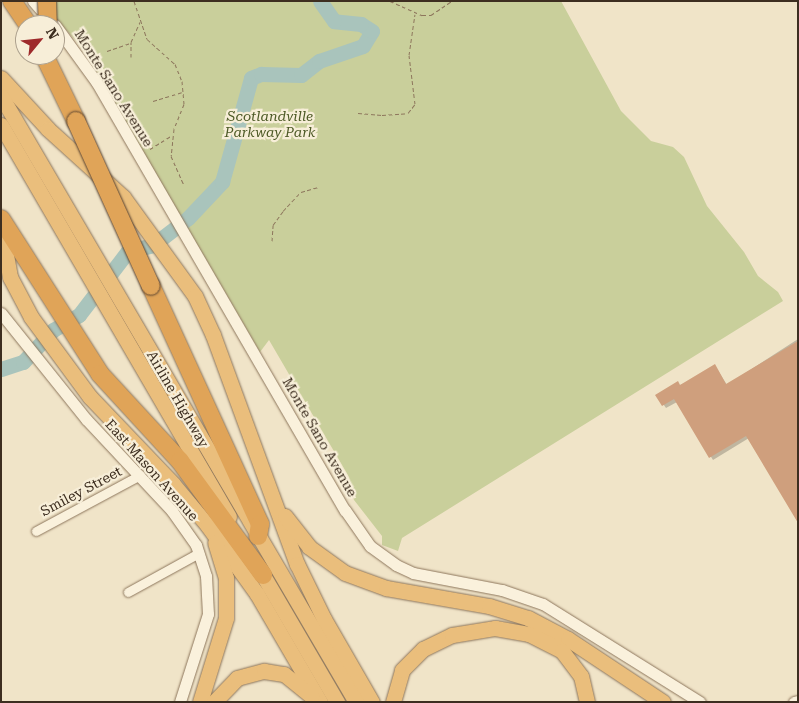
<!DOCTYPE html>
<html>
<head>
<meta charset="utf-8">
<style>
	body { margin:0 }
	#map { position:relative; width:799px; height:703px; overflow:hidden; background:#f0e4c8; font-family:"Roboto Serif",serif }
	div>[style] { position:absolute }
	.green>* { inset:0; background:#c9cf9b }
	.shadow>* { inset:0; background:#0003 }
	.river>* { height:15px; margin:-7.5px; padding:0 7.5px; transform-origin:7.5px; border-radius:7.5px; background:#a9c4bc }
	.building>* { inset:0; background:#cf9f7d }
	.path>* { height:1px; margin-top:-0.5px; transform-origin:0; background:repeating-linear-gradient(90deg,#8d765c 0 4px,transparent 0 6.5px) }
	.roads { filter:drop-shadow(0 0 1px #8d765c) drop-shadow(0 0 1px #8d765c) }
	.minor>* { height:9px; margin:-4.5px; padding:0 4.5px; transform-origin:4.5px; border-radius:4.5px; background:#faf1dc }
	.tertiary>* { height:11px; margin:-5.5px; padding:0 5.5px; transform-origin:5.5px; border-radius:5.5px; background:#faf1dc }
	.trunk>* { height:15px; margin:-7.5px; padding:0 7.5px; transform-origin:7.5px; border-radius:7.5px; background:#eabe7c }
	.motorway>* { height:18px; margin:-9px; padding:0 9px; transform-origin:9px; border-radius:9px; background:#e0a458 }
	.bridges { filter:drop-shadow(0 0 1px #5b4430) drop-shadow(0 0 1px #5b4430) }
	.motorway-bridge>* { height:18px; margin:-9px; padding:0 9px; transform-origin:9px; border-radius:9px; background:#e0a458 }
	span { translate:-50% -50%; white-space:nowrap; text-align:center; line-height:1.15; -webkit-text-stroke:4.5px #f7eed8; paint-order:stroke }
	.street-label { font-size:14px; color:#3d2e20 }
	.park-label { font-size:14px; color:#4d5a26; font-style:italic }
	.frame { position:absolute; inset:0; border:2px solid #3d2e20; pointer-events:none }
	.north { position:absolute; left:15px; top:15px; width:50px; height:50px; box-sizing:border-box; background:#f7eed8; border:1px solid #ada18e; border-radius:50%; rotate:62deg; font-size:14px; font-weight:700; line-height:20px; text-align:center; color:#3d2e20 }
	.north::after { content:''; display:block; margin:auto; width:18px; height:22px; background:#9e2a2b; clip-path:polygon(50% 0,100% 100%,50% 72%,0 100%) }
</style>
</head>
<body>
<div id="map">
	<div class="green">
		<i style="clip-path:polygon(40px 1px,561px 1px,621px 111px,651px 141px,673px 147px,684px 157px,707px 206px,744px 252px,758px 276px,778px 292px,783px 301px,402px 538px,398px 551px,382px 545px,382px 536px,354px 500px,349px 477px,269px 340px,260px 352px,95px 69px,77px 42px)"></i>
	</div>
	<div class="shadow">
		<i style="clip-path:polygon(798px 339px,798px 520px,749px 438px,713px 460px,677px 402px,666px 408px,657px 395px,717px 369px,727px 385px)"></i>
	</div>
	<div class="river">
		<i style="left:1px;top:369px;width:23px;rotate:-18deg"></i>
		<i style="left:23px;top:362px;width:44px;rotate:-46.8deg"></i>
		<i style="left:53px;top:330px;width:30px;rotate:-30deg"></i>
		<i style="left:79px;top:315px;width:81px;rotate:-52.6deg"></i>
		<i style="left:128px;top:251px;width:26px;rotate:-13deg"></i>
		<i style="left:153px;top:245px;width:44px;rotate:-37.6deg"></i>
		<i style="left:188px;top:218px;width:50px;rotate:-46.6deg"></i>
		<i style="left:222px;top:182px;width:108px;rotate:-74.4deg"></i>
		<i style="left:251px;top:78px;width:11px;rotate:-22deg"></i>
		<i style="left:261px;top:74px;width:40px;rotate:1.4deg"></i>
		<i style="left:301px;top:75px;width:23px;rotate:-38deg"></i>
		<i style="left:319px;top:61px;width:46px;rotate:-18.8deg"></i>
		<i style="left:363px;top:46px;width:17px;rotate:-59deg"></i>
		<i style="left:372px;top:31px;width:13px;rotate:-148deg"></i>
		<i style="left:361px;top:24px;width:27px;rotate:-174deg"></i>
		<i style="left:334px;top:21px;width:24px;rotate:-125deg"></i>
	</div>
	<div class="building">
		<i style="clip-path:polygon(798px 341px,798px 523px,746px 436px,709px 458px,674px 399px,662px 406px,655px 395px,678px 381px,680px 385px,715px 364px,726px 384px)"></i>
	</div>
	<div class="path">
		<i style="left:134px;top:1px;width:40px;rotate:71.1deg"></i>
		<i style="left:147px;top:39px;width:38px;rotate:42deg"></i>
		<i style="left:175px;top:64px;width:18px;rotate:68deg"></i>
		<i style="left:182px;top:81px;width:23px;rotate:85deg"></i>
		<i style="left:184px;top:104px;width:27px;rotate:112deg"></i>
		<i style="left:174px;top:129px;width:27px;rotate:96deg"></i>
		<i style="left:171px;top:156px;width:32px;rotate:66deg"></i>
		<i style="left:390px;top:1px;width:35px;rotate:24deg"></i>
		<i style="left:422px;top:15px;width:9px"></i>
		<i style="left:431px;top:15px;width:25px;rotate:-34deg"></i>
		<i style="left:107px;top:51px;width:24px;rotate:-19deg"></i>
		<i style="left:131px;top:57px;width:15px;rotate:-90deg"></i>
		<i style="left:131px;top:42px;width:22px;rotate:-66deg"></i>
		<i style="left:153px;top:101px;width:30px;rotate:-17deg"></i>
		<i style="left:358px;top:113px;width:24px;rotate:5deg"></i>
		<i style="left:382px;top:115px;width:26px;rotate:-4deg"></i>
		<i style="left:408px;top:113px;width:11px;rotate:-52deg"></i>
		<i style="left:415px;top:104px;width:49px;rotate:-97deg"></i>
		<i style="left:409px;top:55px;width:41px;rotate:-81.7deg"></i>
		<i style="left:150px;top:149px;width:26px;rotate:-32deg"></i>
		<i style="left:272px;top:241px;width:16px;rotate:-86deg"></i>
		<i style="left:273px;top:225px;width:17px;rotate:-54deg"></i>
		<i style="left:283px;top:211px;width:26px;rotate:-47deg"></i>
		<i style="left:301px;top:192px;width:18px;rotate:-16deg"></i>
	</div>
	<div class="roads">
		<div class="minor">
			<i style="left:36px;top:531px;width:118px;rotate:-28.3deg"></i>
			<i style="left:128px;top:592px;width:81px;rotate:-28.8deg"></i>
		</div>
		<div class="tertiary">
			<i style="left:33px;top:1px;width:23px;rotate:49deg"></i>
			<i style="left:55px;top:25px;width:72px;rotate:54.1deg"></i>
			<i style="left:97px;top:83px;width:494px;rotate:59.9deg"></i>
			<i style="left:345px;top:510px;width:44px;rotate:55.2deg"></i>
			<i style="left:370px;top:546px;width:32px;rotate:36deg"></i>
			<i style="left:396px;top:565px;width:19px;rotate:25deg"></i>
			<i style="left:413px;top:573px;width:91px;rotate:10.8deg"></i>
			<i style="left:502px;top:590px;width:43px;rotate:18.9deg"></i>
			<i style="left:543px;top:604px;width:185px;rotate:32deg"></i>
			<i style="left:1px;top:313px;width:136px;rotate:51.3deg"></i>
			<i style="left:86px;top:419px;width:126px;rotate:46.9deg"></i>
			<i style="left:172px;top:511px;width:42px;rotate:54.8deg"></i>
			<i style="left:196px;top:545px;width:33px;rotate:72deg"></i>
			<i style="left:206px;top:576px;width:38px;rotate:87deg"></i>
			<i style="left:208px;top:614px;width:92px;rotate:107.7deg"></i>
			<i style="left:794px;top:702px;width:4px;rotate:-14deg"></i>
		</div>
		<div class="trunk">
			<i style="left:1px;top:78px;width:69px;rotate:47.3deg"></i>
			<i style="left:48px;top:129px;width:101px;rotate:42.2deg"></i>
			<i style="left:123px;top:197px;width:122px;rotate:54deg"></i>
			<i style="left:195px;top:296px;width:43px;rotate:65.2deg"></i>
			<i style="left:213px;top:335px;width:244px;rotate:69.9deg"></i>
			<i style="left:297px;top:564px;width:61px;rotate:63.9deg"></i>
			<i style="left:324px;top:619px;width:96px;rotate:60deg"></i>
			<i style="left:1px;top:96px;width:702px;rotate:59.64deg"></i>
			<i style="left:1px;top:125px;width:453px;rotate:59.8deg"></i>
			<i style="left:1px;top:227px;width:51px;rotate:79.8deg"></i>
			<i style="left:10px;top:277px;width:45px;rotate:62.3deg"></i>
			<i style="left:31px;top:317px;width:99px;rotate:53.6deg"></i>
			<i style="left:90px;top:397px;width:120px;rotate:46.3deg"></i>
			<i style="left:173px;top:484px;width:55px;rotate:50.2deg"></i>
			<i style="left:208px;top:526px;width:84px;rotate:54.2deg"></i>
			<i style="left:257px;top:594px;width:125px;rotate:59.7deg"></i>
			<i style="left:285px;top:516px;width:39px;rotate:52deg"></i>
			<i style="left:309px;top:547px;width:44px;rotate:35.8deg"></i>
			<i style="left:345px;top:573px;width:44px;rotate:20.1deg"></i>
			<i style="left:386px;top:588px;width:105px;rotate:9.9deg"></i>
			<i style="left:489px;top:606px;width:41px;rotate:17.1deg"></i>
			<i style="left:528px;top:618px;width:45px;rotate:27.7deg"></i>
			<i style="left:568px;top:639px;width:114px;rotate:33.6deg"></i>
			<i style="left:257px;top:565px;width:159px;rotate:59.7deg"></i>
			<i style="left:200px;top:702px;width:88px;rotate:-72.8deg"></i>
			<i style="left:226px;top:618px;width:40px;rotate:-90deg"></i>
			<i style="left:226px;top:578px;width:37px;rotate:-107deg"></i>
			<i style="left:214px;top:702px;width:33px;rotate:-46deg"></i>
			<i style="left:237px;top:678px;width:28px;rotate:-15deg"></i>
			<i style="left:264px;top:671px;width:20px;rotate:9deg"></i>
			<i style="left:284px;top:674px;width:35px;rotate:39deg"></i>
			<i style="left:393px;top:702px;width:33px;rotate:-74deg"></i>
			<i style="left:402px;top:670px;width:30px;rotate:-45deg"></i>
			<i style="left:423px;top:649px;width:32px;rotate:-26deg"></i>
			<i style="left:452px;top:635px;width:44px;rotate:-9.2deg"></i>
			<i style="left:495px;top:628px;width:35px;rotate:10deg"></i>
			<i style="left:529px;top:634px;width:37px;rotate:27deg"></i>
			<i style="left:562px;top:651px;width:31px;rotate:53deg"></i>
			<i style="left:581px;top:676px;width:27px;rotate:77deg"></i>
		</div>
		<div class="motorway">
			<i style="left:12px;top:1px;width:29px;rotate:56deg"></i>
			<i style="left:44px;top:55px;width:73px;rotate:64.1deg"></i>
			<i style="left:1px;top:219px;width:184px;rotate:57.4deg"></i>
			<i style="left:100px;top:374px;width:118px;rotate:47.4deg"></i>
			<i style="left:180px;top:461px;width:141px;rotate:53.9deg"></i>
			<i style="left:151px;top:286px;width:262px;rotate:65.4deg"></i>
			<i style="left:260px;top:524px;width:12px;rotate:99deg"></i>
		</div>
	</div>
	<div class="bridges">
		<div class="motorway-bridge">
			<i style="left:47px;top:1px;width:24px;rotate:88deg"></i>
			<i style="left:76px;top:121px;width:181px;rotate:65.6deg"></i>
		</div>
	</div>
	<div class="street-label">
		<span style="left:114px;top:88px;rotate:58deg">Monte Sano Avenue</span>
		<span style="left:178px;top:399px;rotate:60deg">Airline Highway</span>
		<span style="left:320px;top:437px;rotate:60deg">Monte Sano Avenue</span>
		<span style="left:152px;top:470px;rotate:48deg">East Mason Avenue</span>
		<span style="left:81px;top:491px;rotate:-28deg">Smiley Street</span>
	</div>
	<div class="park-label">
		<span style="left:270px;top:124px">Scotlandville<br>Parkway Park</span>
	</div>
	<div class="frame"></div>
	<div class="north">N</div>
</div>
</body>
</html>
